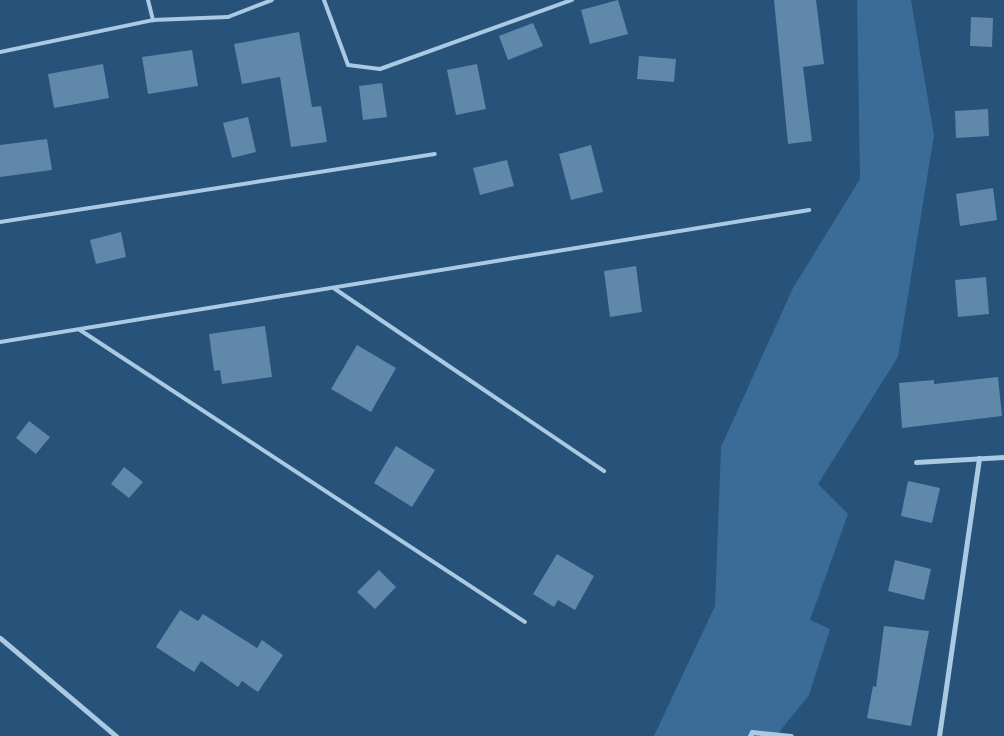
<!DOCTYPE html>
<html>
<head>
<meta charset="utf-8">
<style>
	body { margin:0 }
	#map { position:relative; width:1004px; height:736px; overflow:hidden; background:#275279; font-family:"Nunito Sans",sans-serif }
	div>[style] { position:absolute }
	.green>* { inset:0; background:#3a6c97 }
	.building>* { inset:0; background:#5f88ab }
	.lane>* { height:4px; margin:-2px; padding:0 2px; transform-origin:2px; border-radius:2px; background:#aac9e3 }
	.street>* { height:5px; margin:-2.5px; padding:0 2.5px; transform-origin:2.5px; border-radius:2.5px; background:#aac9e3 }
	span { translate:-50% -50%; white-space:nowrap; text-align:center; line-height:1.15; -webkit-text-stroke:4px #275279; paint-order:stroke }
</style>
</head>
<body>
<div id="map">
	<div class="green">
		<i style="clip-path:polygon(857px 0,911px 0,934px 135px,898px 357px,818px 484px,848px 514px,810px 620px,830px 629px,809px 695px,776px 736px,654px 736px,715px 606px,721px 447px,793px 288px,860px 179px)"></i>
	</div>
	<div class="building">
		<i style="clip-path:polygon(618px 0,628px 34px,590px 44px,581px 10px)"></i>
		<i style="clip-path:polygon(774px 0,816px 0,824px 64px,803px 67px,812px 141px,788px 144px)"></i>
		<i style="clip-path:polygon(971px 17px,993px 18px,992px 47px,970px 46px)"></i>
		<i style="clip-path:polygon(533px 23px,543px 46px,508px 60px,499px 36px)"></i>
		<i style="clip-path:polygon(299px 32px,312px 107px,321px 106px,327px 142px,291px 147px,280px 77px,242px 84px,234px 44px)"></i>
		<i style="clip-path:polygon(192px 50px,198px 86px,148px 94px,142px 57px)"></i>
		<i style="clip-path:polygon(639px 56px,676px 59px,674px 82px,637px 79px)"></i>
		<i style="clip-path:polygon(103px 64px,109px 98px,54px 108px,48px 74px)"></i>
		<i style="clip-path:polygon(477px 64px,486px 109px,456px 115px,447px 70px)"></i>
		<i style="clip-path:polygon(382px 83px,387px 117px,363px 120px,359px 86px)"></i>
		<i style="clip-path:polygon(988px 109px,989px 136px,956px 138px,955px 111px)"></i>
		<i style="clip-path:polygon(248px 117px,256px 152px,232px 158px,223px 123px)"></i>
		<i style="clip-path:polygon(47px 139px,52px 170px,0 177px,0 145px)"></i>
		<i style="clip-path:polygon(591px 145px,603px 192px,571px 200px,559px 154px)"></i>
		<i style="clip-path:polygon(507px 160px,514px 186px,480px 195px,473px 168px)"></i>
		<i style="clip-path:polygon(993px 188px,997px 220px,960px 226px,956px 194px)"></i>
		<i style="clip-path:polygon(121px 232px,126px 257px,96px 264px,90px 240px)"></i>
		<i style="clip-path:polygon(636px 266px,642px 312px,610px 317px,604px 271px)"></i>
		<i style="clip-path:polygon(986px 277px,989px 314px,958px 317px,955px 280px)"></i>
		<i style="clip-path:polygon(265px 326px,272px 377px,222px 384px,220px 370px,214px 371px,209px 334px)"></i>
		<i style="clip-path:polygon(357px 345px,396px 368px,371px 412px,331px 389px)"></i>
		<i style="clip-path:polygon(998px 377px,1002px 416px,902px 428px,899px 383px,934px 380px,934px 384px)"></i>
		<i style="clip-path:polygon(29px 421px,50px 437px,36px 454px,16px 438px)"></i>
		<i style="clip-path:polygon(396px 446px,435px 470px,412px 507px,374px 483px)"></i>
		<i style="clip-path:polygon(124px 467px,143px 482px,129px 498px,111px 484px)"></i>
		<i style="clip-path:polygon(908px 481px,940px 488px,932px 523px,901px 516px)"></i>
		<i style="clip-path:polygon(557px 554px,594px 576px,575px 610px,558px 600px,554px 607px,533px 594px)"></i>
		<i style="clip-path:polygon(895px 560px,931px 569px,924px 600px,888px 591px)"></i>
		<i style="clip-path:polygon(379px 570px,396px 587px,375px 609px,357px 592px)"></i>
		<i style="clip-path:polygon(180px 610px,198px 621px,203px 614px,257px 648px,262px 640px,283px 655px,258px 692px,242px 681px,238px 687px,201px 661px,194px 672px,156px 647px)"></i>
		<i style="clip-path:polygon(884px 626px,929px 631px,911px 726px,867px 718px,873px 686px,876px 687px)"></i>
	</div>
	<div class="lane">
		<i style="left:148px;top:0;width:21px;rotate:76deg"></i>
		<i style="left:324px;top:0;width:69px;rotate:69.7deg"></i>
		<i style="left:348px;top:65px;width:32px;rotate:7deg"></i>
		<i style="left:380px;top:69px;width:204px;rotate:-19.8deg"></i>
		<i style="left:0;top:52px;width:156px;rotate:-11.8deg"></i>
		<i style="left:153px;top:20px;width:75px;rotate:-2.3deg"></i>
		<i style="left:228px;top:17px;width:47px;rotate:-21.1deg"></i>
		<i style="left:0;top:222px;width:440px;rotate:-8.9deg"></i>
		<i style="left:335px;top:289px;width:325px;rotate:34.1deg"></i>
		<i style="left:80px;top:330px;width:532px;rotate:33.27deg"></i>
		<i style="left:0;top:342px;width:820px;rotate:-9.27deg"></i>
	</div>
	<div class="street">
		<i style="left:916px;top:462px;width:88px;rotate:-3.3deg"></i>
		<i style="left:0;top:638px;width:152px;rotate:40.2deg"></i>
		<i style="left:750px;top:736px;width:4px;rotate:-63deg"></i>
		<i style="left:752px;top:732px;width:39px;rotate:6deg"></i>
		<i style="left:939px;top:736px;width:281px;rotate:-81.8deg"></i>
	</div>
</div>
</body>
</html>
